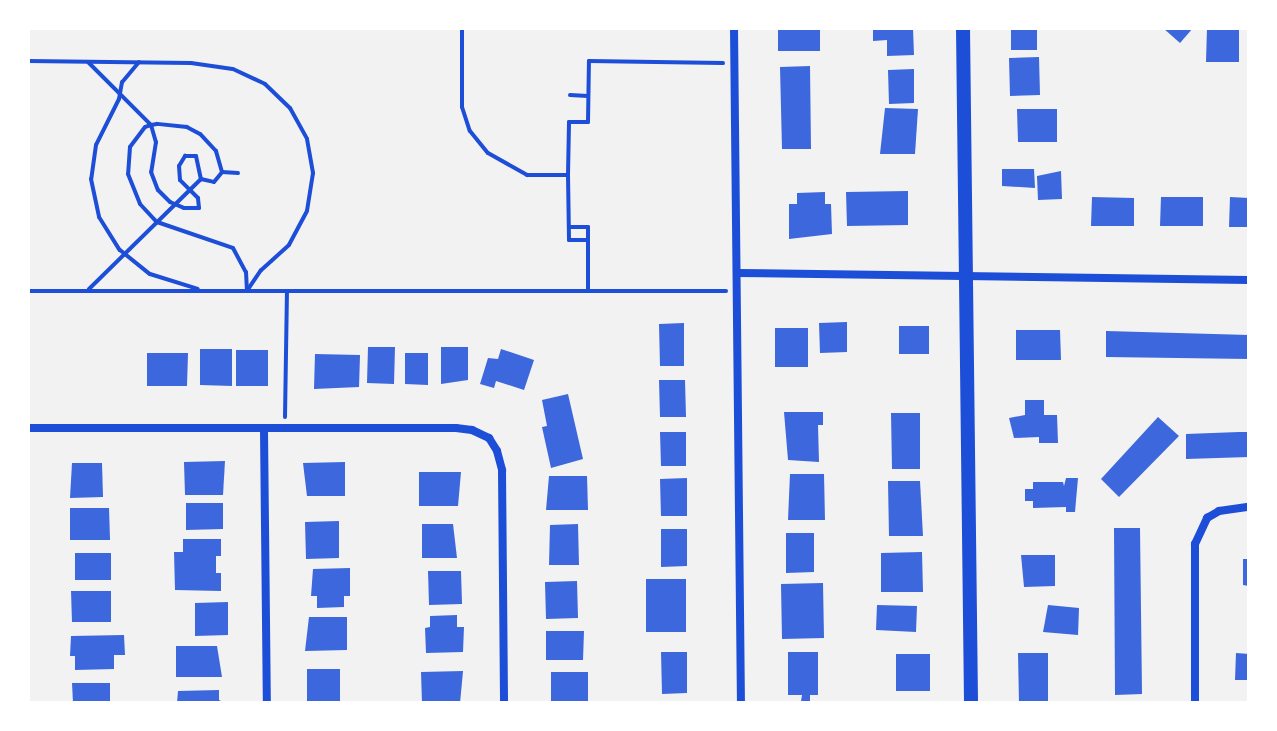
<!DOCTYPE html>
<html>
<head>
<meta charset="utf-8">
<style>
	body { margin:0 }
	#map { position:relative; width:1277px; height:731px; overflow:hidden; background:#f2f2f2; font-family:"Alegreya Sans",sans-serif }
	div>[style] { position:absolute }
	.building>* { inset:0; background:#3d67dc }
	.path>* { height:4px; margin:-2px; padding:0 2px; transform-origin:2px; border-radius:2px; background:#1d4ed8 }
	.minor>* { height:8px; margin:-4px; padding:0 4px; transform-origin:4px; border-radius:4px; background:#1d4ed8 }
	.tertiary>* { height:14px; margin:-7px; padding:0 7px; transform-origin:7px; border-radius:7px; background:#1d4ed8 }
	span { translate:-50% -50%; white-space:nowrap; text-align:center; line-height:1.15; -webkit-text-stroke:7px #fff; paint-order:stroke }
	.frame { position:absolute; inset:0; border:30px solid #fff; pointer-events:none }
</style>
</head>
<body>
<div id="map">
	<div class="building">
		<i style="clip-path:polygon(778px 28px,820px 28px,820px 51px,778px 51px)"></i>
		<i style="clip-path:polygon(873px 28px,913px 28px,914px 55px,887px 56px,887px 40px,873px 41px)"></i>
		<i style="clip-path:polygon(1011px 28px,1037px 28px,1037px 50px,1011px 50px)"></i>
		<i style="clip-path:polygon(1163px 28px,1193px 28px,1180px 43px)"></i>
		<i style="clip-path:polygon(1207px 28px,1239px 28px,1239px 62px,1206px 62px)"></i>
		<i style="clip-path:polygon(1039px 57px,1040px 95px,1010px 96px,1009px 58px)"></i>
		<i style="clip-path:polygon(810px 66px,811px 149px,782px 149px,780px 67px)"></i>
		<i style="clip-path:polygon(914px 69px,914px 103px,889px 104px,888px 70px)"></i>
		<i style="clip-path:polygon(885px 108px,918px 109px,915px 154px,880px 154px)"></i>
		<i style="clip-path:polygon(1017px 109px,1057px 109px,1057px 142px,1018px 142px)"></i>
		<i style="clip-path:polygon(1002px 169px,1034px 169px,1035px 188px,1002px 186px)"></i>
		<i style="clip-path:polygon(1061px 171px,1062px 199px,1038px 200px,1037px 176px)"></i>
		<i style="clip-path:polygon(908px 191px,908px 225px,847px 226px,846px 192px)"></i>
		<i style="clip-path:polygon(825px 192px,825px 204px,831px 204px,832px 234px,789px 239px,789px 204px,797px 204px,797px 193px)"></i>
		<i style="clip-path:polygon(1092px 197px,1134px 198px,1134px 226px,1091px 226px)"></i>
		<i style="clip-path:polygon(1161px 197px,1203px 197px,1203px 226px,1160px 226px)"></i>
		<i style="clip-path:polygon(1230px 197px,1249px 198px,1249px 227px,1229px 227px)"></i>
		<i style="clip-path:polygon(847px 322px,847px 352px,820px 353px,819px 323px)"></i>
		<i style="clip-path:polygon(684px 323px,684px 366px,660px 366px,659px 324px)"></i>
		<i style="clip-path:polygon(899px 326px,929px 326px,929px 354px,899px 354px)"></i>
		<i style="clip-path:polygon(775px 328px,808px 328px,808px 367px,775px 367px)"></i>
		<i style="clip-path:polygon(1016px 330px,1060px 330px,1061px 360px,1016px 360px)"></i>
		<i style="clip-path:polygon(1106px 331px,1249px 335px,1249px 359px,1106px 357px)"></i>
		<i style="clip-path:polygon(368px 347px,395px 347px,394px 384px,367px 383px)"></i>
		<i style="clip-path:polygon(441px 347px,468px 347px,468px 380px,441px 384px)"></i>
		<i style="clip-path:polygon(200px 349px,232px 349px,232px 386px,200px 385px)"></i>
		<i style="clip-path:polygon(501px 349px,534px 360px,524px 390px,496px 381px,494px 388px,480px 384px,488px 358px,498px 359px)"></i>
		<i style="clip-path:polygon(236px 350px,268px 350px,268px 386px,236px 386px)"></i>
		<i style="clip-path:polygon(147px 353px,188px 353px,187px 386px,147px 386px)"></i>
		<i style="clip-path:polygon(405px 353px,428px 353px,428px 385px,405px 384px)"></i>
		<i style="clip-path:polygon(315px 354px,360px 355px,359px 387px,314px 389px)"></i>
		<i style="clip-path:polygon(659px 380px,685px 380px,686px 417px,660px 417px)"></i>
		<i style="clip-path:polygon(568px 394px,583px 459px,551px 468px,542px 427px,547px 426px,542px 400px)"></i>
		<i style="clip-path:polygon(1025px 400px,1044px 400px,1044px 415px,1057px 415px,1058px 443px,1039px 443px,1039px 437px,1014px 438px,1009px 418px,1025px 415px)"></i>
		<i style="clip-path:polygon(784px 412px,823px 412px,823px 425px,818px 425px,819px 462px,788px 460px)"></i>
		<i style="clip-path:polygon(891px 413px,920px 413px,920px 469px,892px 469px)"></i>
		<i style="clip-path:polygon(1158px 417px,1179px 436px,1119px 497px,1101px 479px)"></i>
		<i style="clip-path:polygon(660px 432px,686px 432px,686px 466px,661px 466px)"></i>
		<i style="clip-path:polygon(1239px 432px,1249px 432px,1249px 457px,1186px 459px,1186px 434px)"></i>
		<i style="clip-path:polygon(225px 461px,223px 495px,185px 495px,184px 462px)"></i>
		<i style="clip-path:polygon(345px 462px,345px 496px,307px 496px,303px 463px)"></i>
		<i style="clip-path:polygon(72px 463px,102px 463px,103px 497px,70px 498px)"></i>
		<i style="clip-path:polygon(419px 472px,461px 472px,458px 506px,419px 506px)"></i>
		<i style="clip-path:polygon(790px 474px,824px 474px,825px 520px,788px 520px)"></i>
		<i style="clip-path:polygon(549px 476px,587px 476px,588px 510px,546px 510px)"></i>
		<i style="clip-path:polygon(687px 478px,687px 516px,661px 516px,660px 479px)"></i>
		<i style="clip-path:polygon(1066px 478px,1078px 478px,1075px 512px,1066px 512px,1066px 507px,1033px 508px,1033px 501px,1025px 501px,1025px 489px,1033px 489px,1033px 482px,1063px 482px,1064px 486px)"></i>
		<i style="clip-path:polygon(888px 481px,920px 481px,923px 536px,889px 536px)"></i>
		<i style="clip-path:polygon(186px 503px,223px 503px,223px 529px,186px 530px)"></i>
		<i style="clip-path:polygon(70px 508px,109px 508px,110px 540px,70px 540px)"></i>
		<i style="clip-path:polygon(339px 521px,339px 558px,306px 559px,305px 522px)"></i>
		<i style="clip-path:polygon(422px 524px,453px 524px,457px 558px,422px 558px)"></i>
		<i style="clip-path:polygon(578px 524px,579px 565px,549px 565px,550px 525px)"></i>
		<i style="clip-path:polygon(1114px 528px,1140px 528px,1142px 694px,1115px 695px)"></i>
		<i style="clip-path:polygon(661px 529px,687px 529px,687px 566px,661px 567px)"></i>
		<i style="clip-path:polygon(786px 533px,814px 533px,814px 572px,786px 573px)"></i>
		<i style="clip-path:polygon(183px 539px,221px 539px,221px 556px,216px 556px,216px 573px,221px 573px,221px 591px,175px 590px,174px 552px,183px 552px)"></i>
		<i style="clip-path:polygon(922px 552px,923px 592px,881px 592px,881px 553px)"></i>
		<i style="clip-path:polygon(75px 553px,111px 553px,111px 580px,75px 580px)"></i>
		<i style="clip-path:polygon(1021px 555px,1055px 555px,1055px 586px,1024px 587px)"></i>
		<i style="clip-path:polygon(1243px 559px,1249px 559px,1249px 586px,1243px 585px)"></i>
		<i style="clip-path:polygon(350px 568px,350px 596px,344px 596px,344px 607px,317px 608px,317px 596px,311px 596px,313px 569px)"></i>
		<i style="clip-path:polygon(428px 571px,461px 571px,462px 604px,429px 605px)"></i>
		<i style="clip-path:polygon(646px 579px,686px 579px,686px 632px,646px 632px)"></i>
		<i style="clip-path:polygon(577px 581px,578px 618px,546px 619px,545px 582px)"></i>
		<i style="clip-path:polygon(823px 583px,824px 638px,782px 639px,781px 584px)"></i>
		<i style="clip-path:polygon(71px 591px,111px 591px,111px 622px,72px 622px)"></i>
		<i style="clip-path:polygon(228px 602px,228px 635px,195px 636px,195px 603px)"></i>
		<i style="clip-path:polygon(877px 605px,917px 606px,916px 632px,876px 630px)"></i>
		<i style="clip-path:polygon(1048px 605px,1079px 608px,1078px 635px,1043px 632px)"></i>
		<i style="clip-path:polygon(457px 615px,457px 627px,464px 627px,463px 652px,426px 653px,425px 628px,430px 627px,430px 616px)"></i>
		<i style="clip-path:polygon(309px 617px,347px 617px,347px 650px,305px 651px)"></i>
		<i style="clip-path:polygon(546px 631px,584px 631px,583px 660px,546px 660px)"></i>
		<i style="clip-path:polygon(124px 635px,125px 655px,114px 655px,114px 669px,75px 670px,75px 656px,70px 656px,71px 636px)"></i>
		<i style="clip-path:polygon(176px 646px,217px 646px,222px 677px,176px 677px)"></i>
		<i style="clip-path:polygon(661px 652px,687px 652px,687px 693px,662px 694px)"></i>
		<i style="clip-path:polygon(788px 652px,818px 652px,818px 695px,810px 695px,810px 701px,801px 701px,802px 695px,788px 695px)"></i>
		<i style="clip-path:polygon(1018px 653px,1048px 653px,1048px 703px,1019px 703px)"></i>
		<i style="clip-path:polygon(1236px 653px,1249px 654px,1249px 680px,1235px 680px)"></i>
		<i style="clip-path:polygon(896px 654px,930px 654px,930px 691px,896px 691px)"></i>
		<i style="clip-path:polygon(307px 669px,340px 669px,340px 703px,307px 703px)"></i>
		<i style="clip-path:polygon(463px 671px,460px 703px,422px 703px,421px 672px)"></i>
		<i style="clip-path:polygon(551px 672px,588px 672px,588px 703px,551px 703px)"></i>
		<i style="clip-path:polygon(72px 683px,110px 683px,110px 703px,73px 703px)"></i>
		<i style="clip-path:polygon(219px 690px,219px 700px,225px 703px,177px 703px,178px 691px)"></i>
	</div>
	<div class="path">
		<i style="left:462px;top:28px;width:79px;rotate:90deg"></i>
		<i style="left:462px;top:107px;width:25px;rotate:72deg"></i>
		<i style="left:470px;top:131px;width:28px;rotate:51deg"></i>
		<i style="left:488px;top:153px;width:45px;rotate:29.4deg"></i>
		<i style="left:527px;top:175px;width:41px"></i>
		<i style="left:568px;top:175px;width:53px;rotate:-88.9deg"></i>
		<i style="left:569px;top:122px;width:19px"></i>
		<i style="left:588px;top:122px;width:61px;rotate:-89.1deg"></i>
		<i style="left:589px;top:61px;width:134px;rotate:0.9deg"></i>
		<i style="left:28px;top:61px;width:163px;rotate:0.7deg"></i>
		<i style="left:191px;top:63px;width:42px;rotate:8.1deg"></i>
		<i style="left:233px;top:69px;width:35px;rotate:25deg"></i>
		<i style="left:265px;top:84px;width:35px;rotate:44deg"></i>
		<i style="left:290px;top:108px;width:35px;rotate:61deg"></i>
		<i style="left:307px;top:139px;width:35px;rotate:80deg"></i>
		<i style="left:313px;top:173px;width:38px;rotate:99deg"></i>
		<i style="left:307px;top:211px;width:38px;rotate:118deg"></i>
		<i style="left:289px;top:245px;width:38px;rotate:138deg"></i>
		<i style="left:261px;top:270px;width:23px;rotate:124deg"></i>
		<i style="left:88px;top:62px;width:89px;rotate:45deg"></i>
		<i style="left:151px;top:125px;width:18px;rotate:74deg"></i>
		<i style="left:156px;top:142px;width:30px;rotate:99deg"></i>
		<i style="left:151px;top:172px;width:19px;rotate:69deg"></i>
		<i style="left:158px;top:190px;width:17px;rotate:45deg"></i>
		<i style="left:170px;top:202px;width:15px;rotate:23deg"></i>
		<i style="left:184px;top:208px;width:15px"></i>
		<i style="left:199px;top:208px;width:10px;rotate:-96deg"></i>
		<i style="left:198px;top:198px;width:25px;rotate:-135deg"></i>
		<i style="left:180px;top:180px;width:14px;rotate:-94deg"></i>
		<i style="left:179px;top:166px;width:12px;rotate:-59deg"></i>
		<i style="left:185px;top:156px;width:11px"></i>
		<i style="left:196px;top:156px;width:24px;rotate:78deg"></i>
		<i style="left:201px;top:179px;width:13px;rotate:13deg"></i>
		<i style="left:214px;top:182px;width:13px;rotate:-51deg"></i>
		<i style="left:222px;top:172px;width:22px;rotate:-106deg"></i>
		<i style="left:216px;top:151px;width:23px;rotate:-133deg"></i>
		<i style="left:200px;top:134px;width:15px;rotate:-152deg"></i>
		<i style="left:187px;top:127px;width:30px;rotate:-174deg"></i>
		<i style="left:157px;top:124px;width:6px;rotate:171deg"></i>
		<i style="left:151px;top:125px;width:6px;rotate:162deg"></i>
		<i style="left:145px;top:127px;width:25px;rotate:127deg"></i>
		<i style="left:130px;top:147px;width:27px;rotate:94deg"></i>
		<i style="left:128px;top:174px;width:32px;rotate:68deg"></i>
		<i style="left:140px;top:204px;width:25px;rotate:47deg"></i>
		<i style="left:157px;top:222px;width:80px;rotate:18.9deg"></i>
		<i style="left:233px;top:248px;width:27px;rotate:62deg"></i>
		<i style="left:246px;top:272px;width:19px;rotate:87deg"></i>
		<i style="left:139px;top:62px;width:26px;rotate:130deg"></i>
		<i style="left:122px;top:82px;width:17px;rotate:100deg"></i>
		<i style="left:119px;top:99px;width:51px;rotate:116.6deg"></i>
		<i style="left:96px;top:145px;width:34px;rotate:98deg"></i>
		<i style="left:91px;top:179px;width:39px;rotate:78deg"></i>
		<i style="left:99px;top:217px;width:39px;rotate:58deg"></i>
		<i style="left:120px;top:250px;width:38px;rotate:39deg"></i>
		<i style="left:150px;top:274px;width:50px;rotate:17.4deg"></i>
		<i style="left:570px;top:95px;width:18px;rotate:3deg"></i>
		<i style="left:222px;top:172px;width:16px;rotate:4deg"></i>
		<i style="left:568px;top:175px;width:65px;rotate:89.1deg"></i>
		<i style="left:569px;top:240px;width:19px"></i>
		<i style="left:588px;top:240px;width:51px;rotate:90deg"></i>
		<i style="left:569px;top:227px;width:19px"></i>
		<i style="left:588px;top:227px;width:13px;rotate:90deg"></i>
		<i style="left:89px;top:289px;width:157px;rotate:-44.5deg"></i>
		<i style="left:28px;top:291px;width:698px"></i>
		<i style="left:285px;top:417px;width:126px;rotate:-89.1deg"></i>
	</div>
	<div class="minor">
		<i style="left:734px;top:28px;width:675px;rotate:89.41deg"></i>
		<i style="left:737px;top:273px;width:512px;rotate:0.78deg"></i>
		<i style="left:28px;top:428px;width:428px"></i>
		<i style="left:456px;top:428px;width:16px;rotate:7deg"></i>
		<i style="left:472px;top:430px;width:19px;rotate:25deg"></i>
		<i style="left:489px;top:438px;width:15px;rotate:58deg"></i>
		<i style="left:497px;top:451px;width:20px;rotate:75deg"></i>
		<i style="left:502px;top:470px;width:233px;rotate:89.5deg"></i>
		<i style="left:264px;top:430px;width:273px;rotate:89.4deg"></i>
		<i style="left:1195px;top:703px;width:159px;rotate:-90deg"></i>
		<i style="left:1195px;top:544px;width:29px;rotate:-65deg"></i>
		<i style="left:1207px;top:518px;width:14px;rotate:-30deg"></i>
		<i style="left:1219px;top:511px;width:30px;rotate:-8deg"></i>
	</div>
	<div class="tertiary">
		<i style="left:963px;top:28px;width:675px;rotate:89.32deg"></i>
	</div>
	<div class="frame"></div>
</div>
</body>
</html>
